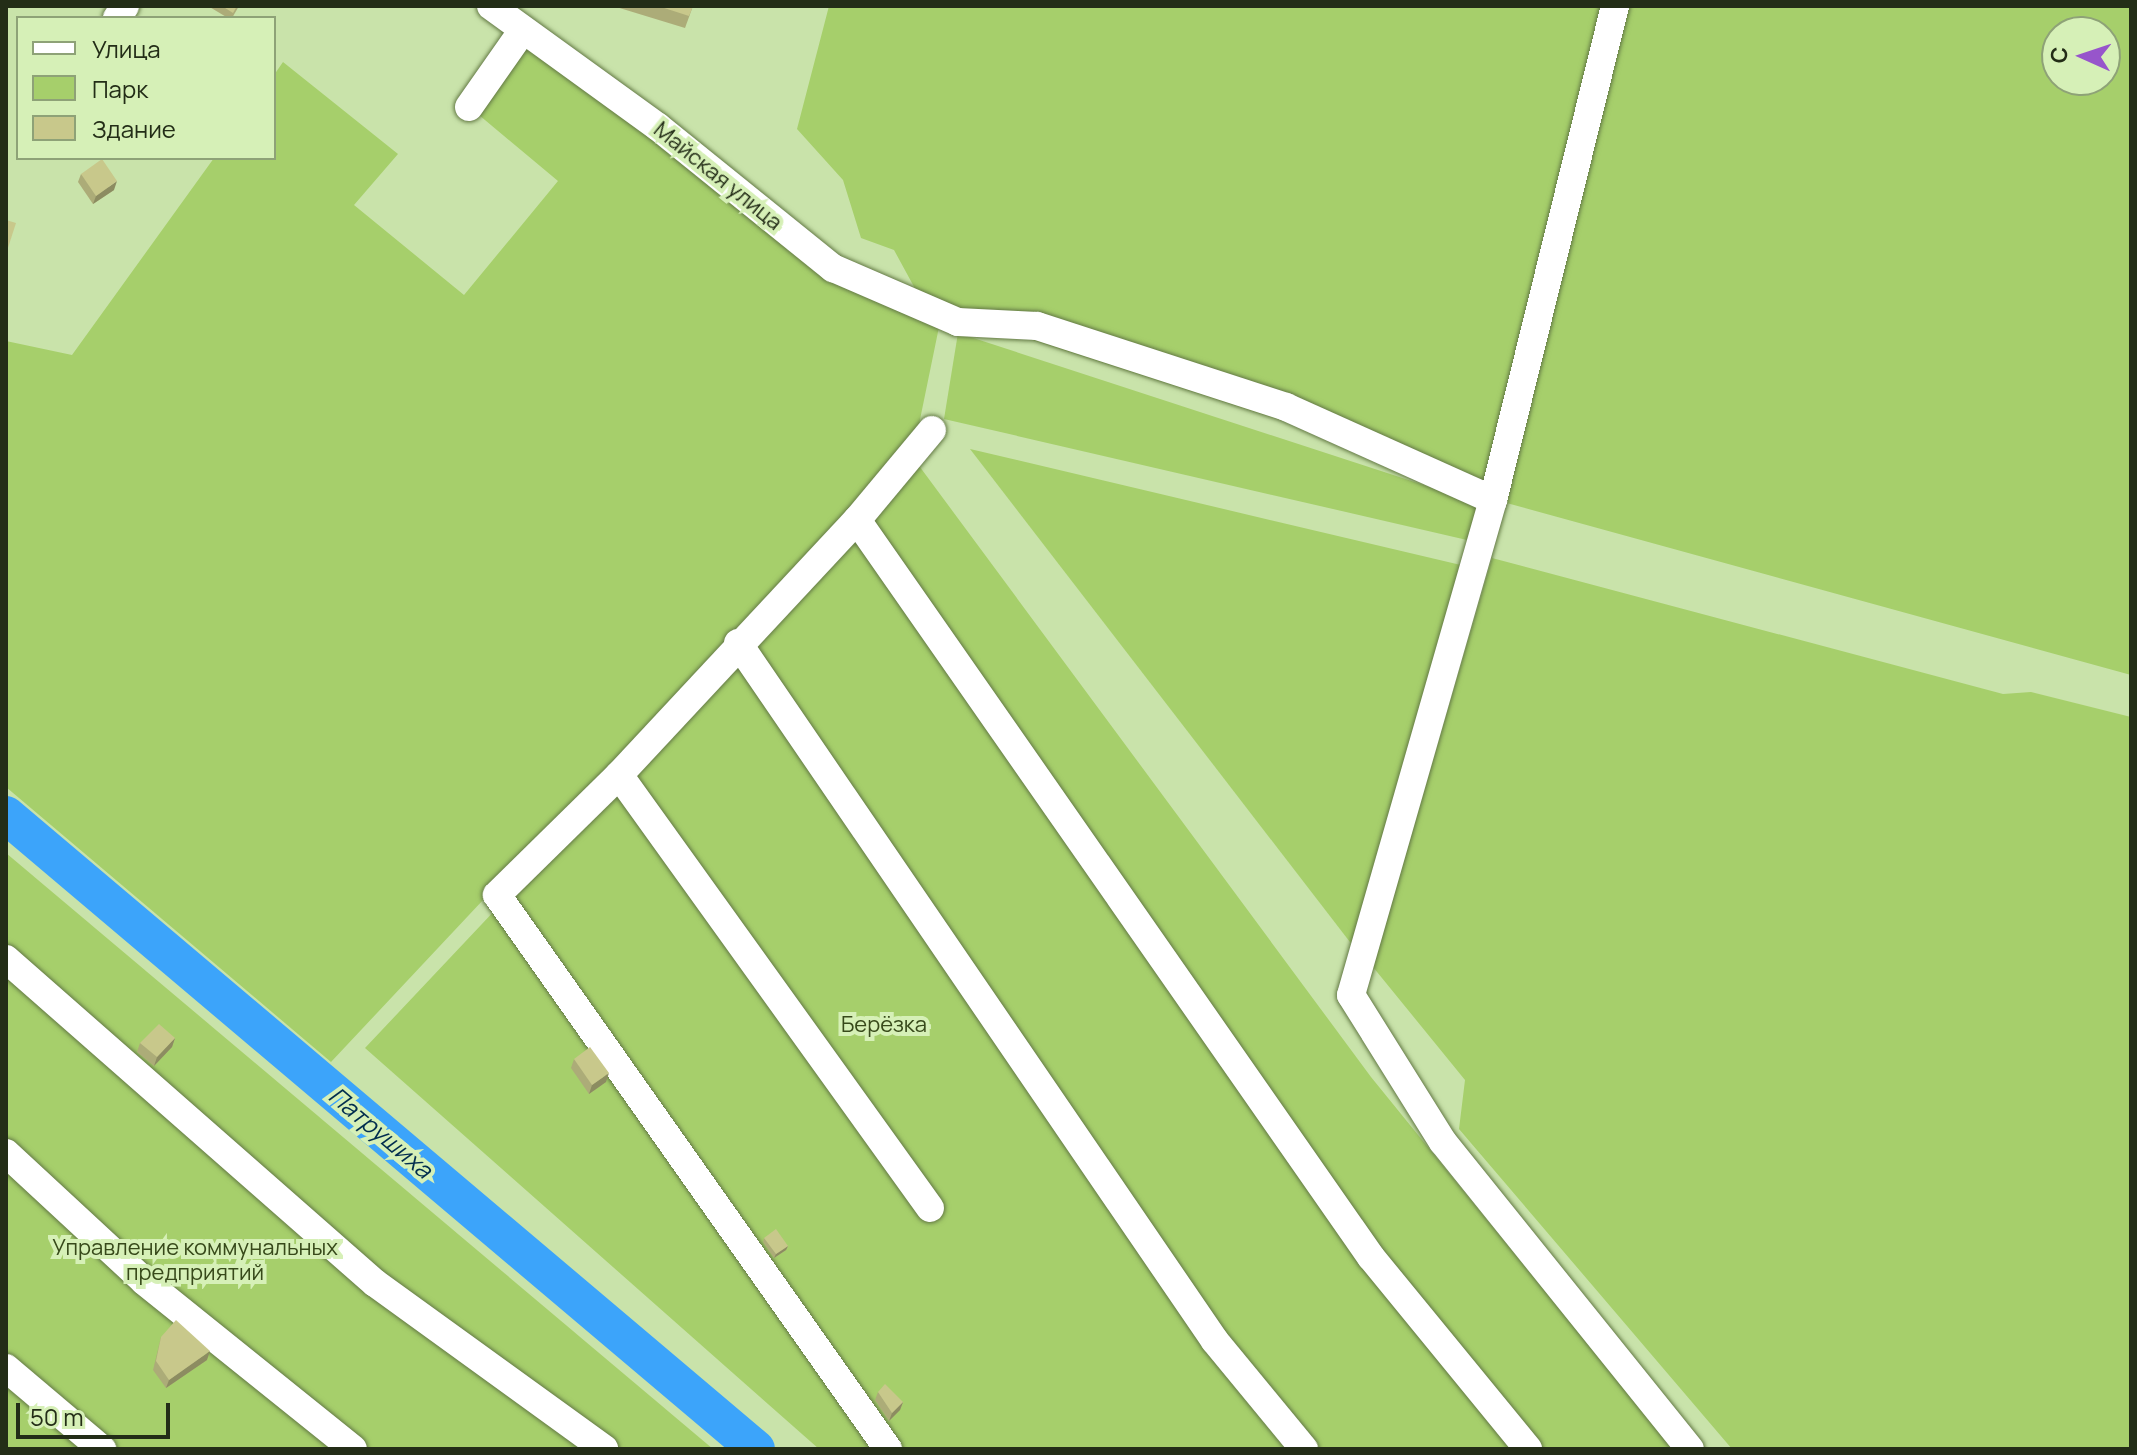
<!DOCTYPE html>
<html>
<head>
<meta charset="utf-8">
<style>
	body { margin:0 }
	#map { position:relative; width:2137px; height:1455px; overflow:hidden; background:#c9e3aa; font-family:Manrope,sans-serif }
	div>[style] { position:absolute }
	.green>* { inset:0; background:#a6cf6b }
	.river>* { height:38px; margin:-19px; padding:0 19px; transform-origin:19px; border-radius:19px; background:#3ca4fa }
	.roads { filter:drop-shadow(0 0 2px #637945) drop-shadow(0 0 2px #637945) }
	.minor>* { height:28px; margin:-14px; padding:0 14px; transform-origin:14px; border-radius:14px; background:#fff }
	.wall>* { inset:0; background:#acac78 }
	.shaded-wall>* { inset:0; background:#8c8c61 }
	.building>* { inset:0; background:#c8c88b }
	span { translate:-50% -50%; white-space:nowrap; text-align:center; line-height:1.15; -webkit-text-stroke:8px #d6f0b7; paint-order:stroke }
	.street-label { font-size:22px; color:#232d17 }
	.park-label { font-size:22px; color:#37491a }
	.water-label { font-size:24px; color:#022d4e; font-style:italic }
	.frame { position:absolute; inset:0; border:8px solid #232d17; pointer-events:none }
	.legend { position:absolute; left:16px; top:16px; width:260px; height:144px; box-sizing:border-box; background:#d6f0b7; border:2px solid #8ea277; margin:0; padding:10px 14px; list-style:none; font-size:24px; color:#232d17 }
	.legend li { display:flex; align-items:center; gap:16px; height:40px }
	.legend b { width:40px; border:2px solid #8ea277 }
	.north { position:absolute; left:2041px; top:16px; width:80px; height:80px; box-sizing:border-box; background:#d6f0b7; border:2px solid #8ea277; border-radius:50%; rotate:273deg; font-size:22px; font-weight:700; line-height:32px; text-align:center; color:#232d17 }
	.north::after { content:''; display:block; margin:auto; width:28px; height:36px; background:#9755cb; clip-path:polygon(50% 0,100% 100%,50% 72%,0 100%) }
	.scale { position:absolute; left:16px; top:1403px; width:154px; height:36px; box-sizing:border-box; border:4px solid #232d17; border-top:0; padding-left:10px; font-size:24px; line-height:28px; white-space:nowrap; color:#232d17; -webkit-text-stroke:6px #d6f0b7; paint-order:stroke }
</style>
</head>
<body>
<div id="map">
	<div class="green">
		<i style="clip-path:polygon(829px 6px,1604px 6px,1484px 486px,924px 305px,894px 250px,861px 238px,843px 180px,797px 129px)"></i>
		<i style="clip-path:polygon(evenodd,1626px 6px,2131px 6px,2131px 675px,1503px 502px,1626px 6px,2057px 32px,2105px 32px,2105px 80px,2057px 80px,2057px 32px)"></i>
		<i style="clip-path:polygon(527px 42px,939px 327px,916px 439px,331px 1062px,6px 787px,6px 341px,72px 355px,214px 158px,274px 158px,274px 75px,283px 62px,398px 154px,354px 205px,464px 295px,558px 181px,479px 115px)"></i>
		<i style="clip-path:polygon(958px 333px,1482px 504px,1467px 540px,944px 419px)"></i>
		<i style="clip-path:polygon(970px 449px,1465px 566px,1353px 946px)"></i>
		<i style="clip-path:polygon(917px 463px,1371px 1077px,1673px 1449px,819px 1449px,365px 1048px)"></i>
		<i style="clip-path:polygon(1492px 558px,2003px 694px,2031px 692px,2131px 717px,2131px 1449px,1732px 1449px,1459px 1129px,1465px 1080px,1373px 967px)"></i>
		<i style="clip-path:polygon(6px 853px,713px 1449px,6px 1449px)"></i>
	</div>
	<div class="river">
		<i style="left:6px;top:815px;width:982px;rotate:40.21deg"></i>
	</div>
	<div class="roads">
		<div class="minor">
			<i style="left:491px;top:6px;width:206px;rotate:35.9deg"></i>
			<i style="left:658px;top:127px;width:225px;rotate:38.9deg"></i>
			<i style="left:833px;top:268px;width:136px;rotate:23.4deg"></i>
			<i style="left:958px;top:322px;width:79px;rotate:2.9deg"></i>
			<i style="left:1037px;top:326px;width:262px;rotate:18deg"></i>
			<i style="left:1286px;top:407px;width:227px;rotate:24.2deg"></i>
			<i style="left:1615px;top:6px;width:509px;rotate:103.87deg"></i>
			<i style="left:1493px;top:500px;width:515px;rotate:106.01deg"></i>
			<i style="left:1351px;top:995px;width:173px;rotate:58deg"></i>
			<i style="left:1443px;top:1142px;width:394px;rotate:51.2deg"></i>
			<i style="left:117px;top:18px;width:14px;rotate:-56deg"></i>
			<i style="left:469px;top:107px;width:94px;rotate:-55deg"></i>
			<i style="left:857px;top:520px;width:899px;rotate:55.11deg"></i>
			<i style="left:1371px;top:1257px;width:248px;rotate:50.7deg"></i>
			<i style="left:738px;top:643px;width:845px;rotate:55.65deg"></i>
			<i style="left:1215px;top:1341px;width:140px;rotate:50.5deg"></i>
			<i style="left:619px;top:775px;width:533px;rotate:54.31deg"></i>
			<i style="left:6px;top:959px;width:491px;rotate:41.3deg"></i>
			<i style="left:375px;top:1283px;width:283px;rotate:35.9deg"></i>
			<i style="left:6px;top:1153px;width:188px;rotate:42.8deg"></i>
			<i style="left:144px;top:1281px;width:268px;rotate:38.8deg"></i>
			<i style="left:6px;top:1368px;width:126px;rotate:40.2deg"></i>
			<i style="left:888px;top:1449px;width:678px;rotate:-125.21deg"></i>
			<i style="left:497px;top:895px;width:171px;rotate:-44.5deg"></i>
			<i style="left:619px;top:775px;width:349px;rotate:-47deg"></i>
			<i style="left:857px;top:520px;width:117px;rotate:-50.2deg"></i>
		</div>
	</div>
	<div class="wall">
		<i style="clip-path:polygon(208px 6px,239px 6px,232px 18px,228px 18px)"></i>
		<i style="clip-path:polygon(613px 6px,693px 6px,685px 28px)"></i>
		<i style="clip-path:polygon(81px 174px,114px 190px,93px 204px,78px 182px)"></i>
		<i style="clip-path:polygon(175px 1038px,172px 1047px,154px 1066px,137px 1052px,140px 1043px)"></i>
		<i style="clip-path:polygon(574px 1059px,606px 1082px,589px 1094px,571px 1068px)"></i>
		<i style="clip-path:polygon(764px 1238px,788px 1246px,786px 1250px,774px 1258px,763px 1242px)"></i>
		<i style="clip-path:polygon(161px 1337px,207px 1360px,166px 1388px,153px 1370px)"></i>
		<i style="clip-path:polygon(878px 1392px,903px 1402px,900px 1410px,889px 1421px,875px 1400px)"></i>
	</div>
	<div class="shaded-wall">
		<i style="clip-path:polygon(117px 181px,114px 190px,93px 204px,96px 196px)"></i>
		<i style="clip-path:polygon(175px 1038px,172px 1047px,154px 1066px,157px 1057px)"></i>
		<i style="clip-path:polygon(609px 1073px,606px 1082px,589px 1094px,592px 1085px)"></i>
		<i style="clip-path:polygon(788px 1246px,786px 1250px,774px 1258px,776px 1254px)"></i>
		<i style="clip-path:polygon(210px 1351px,207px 1360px,166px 1388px,169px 1380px)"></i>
		<i style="clip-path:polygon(903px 1402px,900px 1410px,889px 1421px,892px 1413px)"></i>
	</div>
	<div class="building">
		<i style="clip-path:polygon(222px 6px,237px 6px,233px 13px)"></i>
		<i style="clip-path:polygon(658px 6px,693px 6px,689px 16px)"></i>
		<i style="clip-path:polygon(102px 159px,117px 181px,96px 196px,81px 174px)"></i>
		<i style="clip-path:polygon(6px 220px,16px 223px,6px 254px)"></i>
		<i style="clip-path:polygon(159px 1024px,175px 1038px,157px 1057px,140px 1043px)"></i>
		<i style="clip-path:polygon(590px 1047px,609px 1073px,592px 1085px,574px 1059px)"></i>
		<i style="clip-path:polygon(776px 1229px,788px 1246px,776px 1254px,764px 1238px)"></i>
		<i style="clip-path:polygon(176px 1320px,210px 1351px,169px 1380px,156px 1361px,161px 1337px)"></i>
		<i style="clip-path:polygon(885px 1384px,903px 1402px,892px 1413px,878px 1392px)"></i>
	</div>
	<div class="street-label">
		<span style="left:718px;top:176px;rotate:39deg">Майская улица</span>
	</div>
	<div class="park-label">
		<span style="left:884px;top:1025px">Берёзка</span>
		<span style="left:195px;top:1260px">Управление коммунальных<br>предприятий</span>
	</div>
	<div class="water-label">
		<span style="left:381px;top:1132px;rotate:40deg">Патрушиха</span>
	</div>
	<div class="frame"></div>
	<ul class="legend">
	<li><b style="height:10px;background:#fff"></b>Улица</li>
	<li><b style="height:22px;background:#a6cf6b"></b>Парк</li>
	<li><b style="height:22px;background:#c8c88b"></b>Здание</li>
	</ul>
	<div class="north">С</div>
	<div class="scale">50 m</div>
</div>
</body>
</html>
